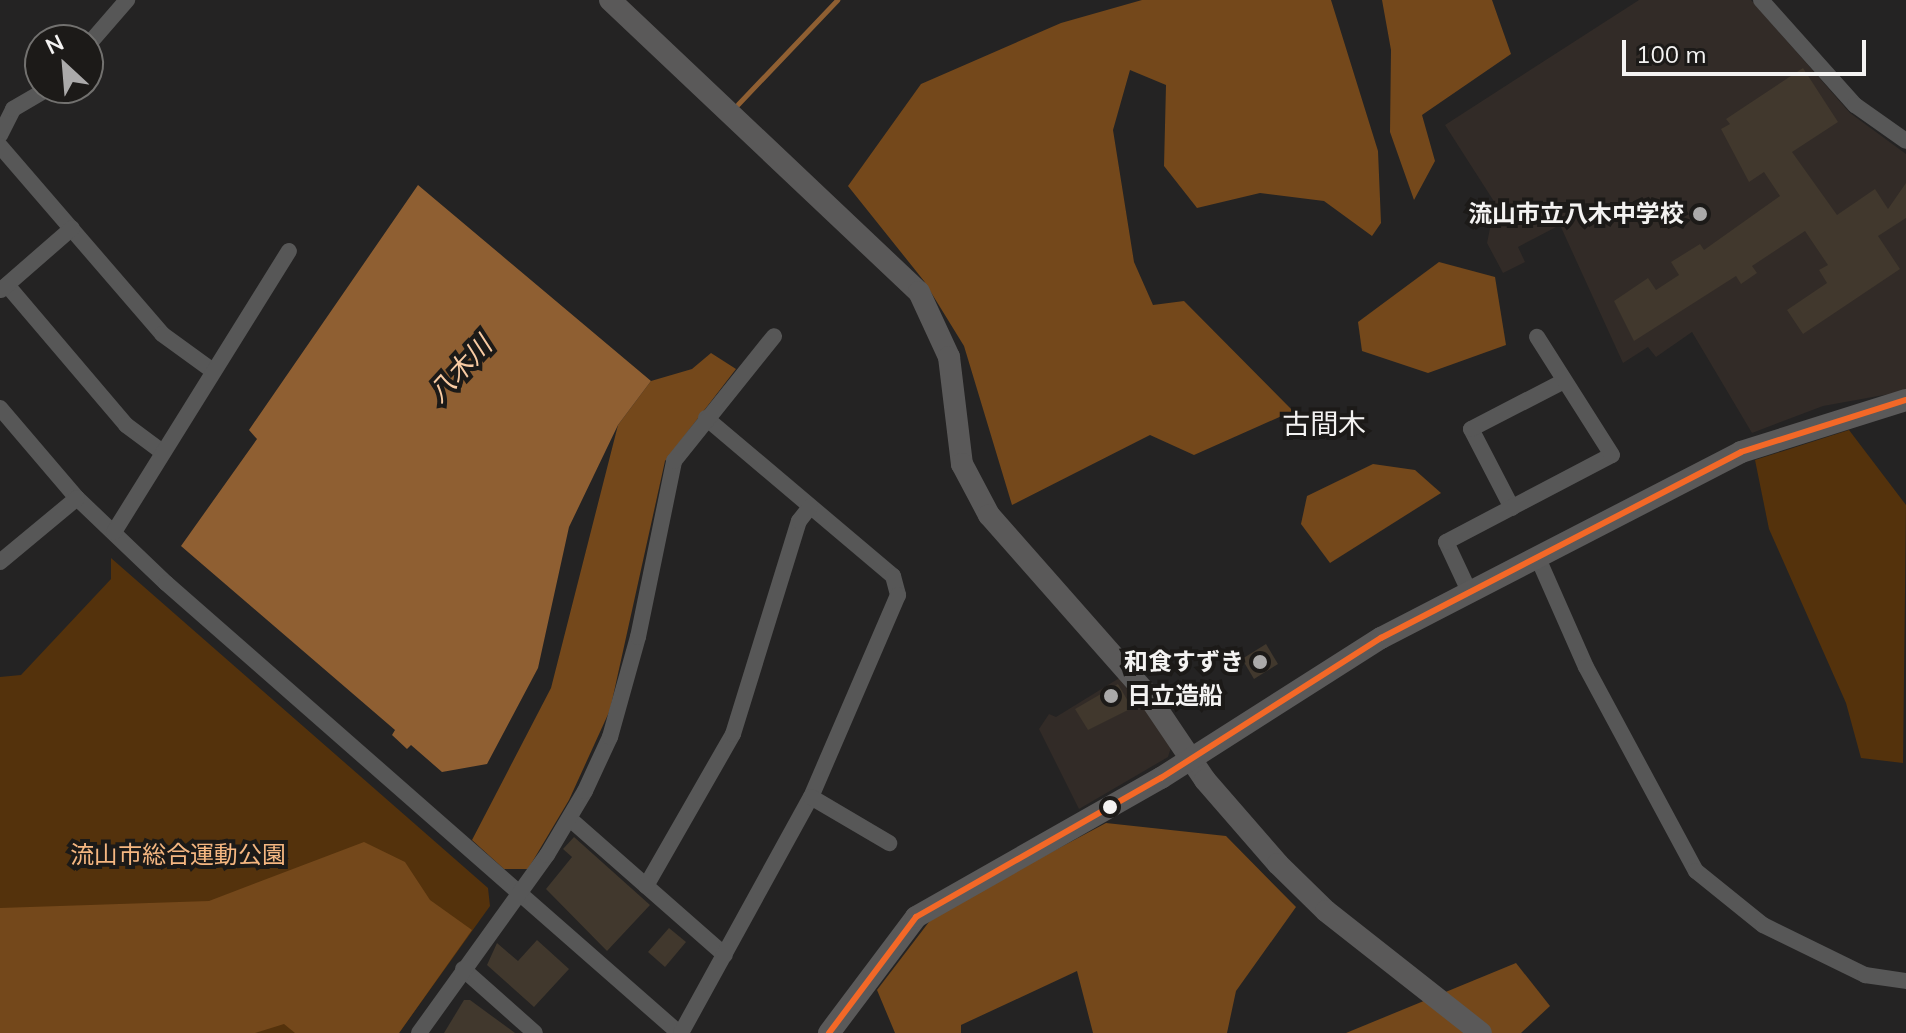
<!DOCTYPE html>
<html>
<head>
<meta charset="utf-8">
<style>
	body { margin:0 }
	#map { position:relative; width:1906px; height:1033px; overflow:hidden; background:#242323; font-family:Mulish,"Noto Sans JP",sans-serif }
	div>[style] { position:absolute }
	.built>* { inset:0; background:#322b27 }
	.green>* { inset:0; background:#54320c }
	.forest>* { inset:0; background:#74481b }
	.water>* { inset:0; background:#8f5f32 }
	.stream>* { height:5px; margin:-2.5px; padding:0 2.5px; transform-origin:2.5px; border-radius:2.5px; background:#8f5f32 }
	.building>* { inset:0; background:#41382d }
	.street>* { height:16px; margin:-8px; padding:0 8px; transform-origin:8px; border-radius:8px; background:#575757 }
	.secondary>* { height:22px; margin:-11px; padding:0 11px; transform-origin:11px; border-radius:11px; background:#5a5959 }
	.bus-1>* { height:6px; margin:-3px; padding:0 3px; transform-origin:3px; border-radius:3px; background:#f36827 }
	.dots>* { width:22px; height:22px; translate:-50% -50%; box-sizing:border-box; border:4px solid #1c1a18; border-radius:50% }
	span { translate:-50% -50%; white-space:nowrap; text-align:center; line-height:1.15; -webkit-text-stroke:8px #1c1a18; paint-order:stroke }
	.poi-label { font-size:24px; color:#f4f3f2; font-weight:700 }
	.right { translate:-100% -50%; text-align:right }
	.left { translate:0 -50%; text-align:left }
	.park-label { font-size:24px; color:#f5b781 }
	.water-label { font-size:26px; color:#f9cba3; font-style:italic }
	.quarter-label { font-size:28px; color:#f4f3f2 }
	.north { position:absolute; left:24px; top:24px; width:80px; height:80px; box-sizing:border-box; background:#1c1a18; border:2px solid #72716f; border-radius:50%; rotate:334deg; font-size:22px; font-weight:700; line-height:32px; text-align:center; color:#f4f3f2 }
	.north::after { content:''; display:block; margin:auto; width:28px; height:36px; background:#abaaaa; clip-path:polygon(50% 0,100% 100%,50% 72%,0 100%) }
	.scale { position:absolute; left:1622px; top:40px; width:244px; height:36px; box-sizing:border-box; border:4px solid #f4f3f2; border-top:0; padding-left:10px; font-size:24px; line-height:28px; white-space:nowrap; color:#f4f3f2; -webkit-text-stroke:6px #1c1a18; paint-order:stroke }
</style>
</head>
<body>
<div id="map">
	<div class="built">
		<i style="clip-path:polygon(1639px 0,1751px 0,1850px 113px,1906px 154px,1906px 391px,1823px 406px,1752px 433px,1692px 332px,1656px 357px,1648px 347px,1623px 363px,1560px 225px,1518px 247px,1525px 262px,1503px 273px,1487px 243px,1495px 203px,1445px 125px)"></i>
		<i style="clip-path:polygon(1121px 677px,1172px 744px,1168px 757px,1079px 809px,1039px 729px,1049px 714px,1056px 717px)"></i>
	</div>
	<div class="green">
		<i style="clip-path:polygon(1849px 430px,1906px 505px,1903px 763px,1861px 758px,1846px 703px,1769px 529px,1755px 460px)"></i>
		<i style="clip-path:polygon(111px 558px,488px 888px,490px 906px,399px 1033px,0 1033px,0 677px,21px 675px,111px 579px)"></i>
	</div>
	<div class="forest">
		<i style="clip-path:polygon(1142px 0,1331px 0,1378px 151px,1381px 223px,1372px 236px,1324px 201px,1260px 193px,1197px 208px,1164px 166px,1166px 85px,1130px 70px,1113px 130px,1134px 262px,1153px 305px,1184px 301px,1293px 411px,1194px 455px,1150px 435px,1012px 505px,964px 346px,924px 281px,848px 186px,921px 84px,1061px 23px)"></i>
		<i style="clip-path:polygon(1382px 0,1492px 0,1511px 54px,1422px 115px,1435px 161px,1414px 200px,1390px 132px,1391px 50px)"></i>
		<i style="clip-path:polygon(1439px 262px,1495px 277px,1506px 345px,1428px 373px,1362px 351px,1358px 322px)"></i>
		<i style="clip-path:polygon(711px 353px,736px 369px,665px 461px,610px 710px,569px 800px,528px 869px,504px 869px,472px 840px,551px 688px,618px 425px,651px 381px,692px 369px)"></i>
		<i style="clip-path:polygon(1373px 464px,1415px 470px,1441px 493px,1330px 563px,1301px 524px,1307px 496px)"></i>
		<i style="clip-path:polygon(1106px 823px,1226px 836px,1296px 907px,1236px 991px,1227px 1033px,1093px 1033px,1077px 971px,961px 1025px,961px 1033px,895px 1033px,877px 990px,935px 914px)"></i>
		<i style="clip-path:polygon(364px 842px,405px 862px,430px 900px,472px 930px,399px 1033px,295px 1033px,284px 1024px,255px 1033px,0 1033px,0 908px,209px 901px)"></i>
		<i style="clip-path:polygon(1516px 963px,1550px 1006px,1521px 1033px,1346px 1033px)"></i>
	</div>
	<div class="water">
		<i style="clip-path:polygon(418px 185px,651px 381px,618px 425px,569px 527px,538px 668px,487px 764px,442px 772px,411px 745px,407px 749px,392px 735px,395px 730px,181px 546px,257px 439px,249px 430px)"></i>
	</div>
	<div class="stream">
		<i style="left:738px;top:104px;width:144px;rotate:-46.4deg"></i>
	</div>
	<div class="building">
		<i style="clip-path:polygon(1803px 68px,1838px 122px,1792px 152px,1837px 215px,1875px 189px,1888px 209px,1906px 183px,1906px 218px,1878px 236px,1900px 269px,1803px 334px,1787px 310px,1827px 283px,1819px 270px,1828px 265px,1805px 231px,1752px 266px,1757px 273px,1741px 284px,1736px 276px,1634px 341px,1614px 301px,1648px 278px,1656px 290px,1679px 275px,1671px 262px,1700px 244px,1704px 250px,1780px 196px,1764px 172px,1749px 182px,1721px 129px,1730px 124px,1726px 119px)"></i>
		<i style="clip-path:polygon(1266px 644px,1278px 664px,1254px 679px,1242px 659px)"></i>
		<i style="clip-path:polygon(1118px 684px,1132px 708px,1088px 730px,1075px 709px)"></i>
		<i style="clip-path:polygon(574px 837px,650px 905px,607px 951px,546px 889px,572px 857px,563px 849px)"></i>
		<i style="clip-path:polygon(669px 928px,686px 942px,665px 967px,648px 952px)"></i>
		<i style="clip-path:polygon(537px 940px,569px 969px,534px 1007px,487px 965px,497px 943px,518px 961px)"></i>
		<i style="clip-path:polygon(464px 1000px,470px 1000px,515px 1033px,444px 1033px)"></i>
	</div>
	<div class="street">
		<i style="left:1761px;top:0;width:141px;rotate:48.2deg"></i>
		<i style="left:1855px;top:105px;width:62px;rotate:35.2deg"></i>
		<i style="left:88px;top:45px;width:60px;rotate:-49.1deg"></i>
		<i style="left:0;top:135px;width:29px;rotate:-63deg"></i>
		<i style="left:13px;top:109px;width:42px;rotate:-30.3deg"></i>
		<i style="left:0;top:146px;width:248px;rotate:49.2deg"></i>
		<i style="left:162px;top:334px;width:63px;rotate:36deg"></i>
		<i style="left:7px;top:285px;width:184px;rotate:49.6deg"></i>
		<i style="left:126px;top:425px;width:44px;rotate:36.6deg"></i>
		<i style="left:1px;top:290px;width:94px;rotate:-41.1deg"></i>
		<i style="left:0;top:408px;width:118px;rotate:49.5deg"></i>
		<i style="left:77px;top:498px;width:123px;rotate:43.7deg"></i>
		<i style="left:166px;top:583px;width:682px;rotate:41.26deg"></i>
		<i style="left:706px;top:418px;width:245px;rotate:40.2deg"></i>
		<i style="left:893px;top:576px;width:20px;rotate:75deg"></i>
		<i style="left:898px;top:595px;width:220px;rotate:113.3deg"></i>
		<i style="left:1512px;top:508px;width:89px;rotate:-117.4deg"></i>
		<i style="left:1471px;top:429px;width:105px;rotate:-27.3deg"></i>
		<i style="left:114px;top:532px;width:331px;rotate:-58.1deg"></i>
		<i style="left:1537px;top:556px;width:121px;rotate:66.2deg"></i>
		<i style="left:1586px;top:667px;width:232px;rotate:61.7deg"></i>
		<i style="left:1696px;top:871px;width:86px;rotate:38.9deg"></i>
		<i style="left:1763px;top:925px;width:114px;rotate:26.1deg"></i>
		<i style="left:1865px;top:975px;width:41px;rotate:8.3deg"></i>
		<i style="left:0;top:562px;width:100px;rotate:-39.7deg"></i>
		<i style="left:1469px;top:591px;width:54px;rotate:-115.1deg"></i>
		<i style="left:1446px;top:542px;width:187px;rotate:-27.7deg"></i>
		<i style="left:1612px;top:455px;width:140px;rotate:-122.4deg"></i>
		<i style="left:570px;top:819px;width:206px;rotate:41.3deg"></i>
		<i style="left:646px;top:886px;width:175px;rotate:-60.2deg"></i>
		<i style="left:733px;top:734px;width:223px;rotate:-72.8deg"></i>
		<i style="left:799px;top:521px;width:18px;rotate:-52deg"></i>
		<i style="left:463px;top:969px;width:96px;rotate:41.6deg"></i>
		<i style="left:419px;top:1033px;width:219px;rotate:-54.3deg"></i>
		<i style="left:547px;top:855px;width:74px;rotate:-59.3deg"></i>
		<i style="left:585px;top:791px;width:60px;rotate:-65.2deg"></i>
		<i style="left:610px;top:737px;width:104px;rotate:-74.4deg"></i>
		<i style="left:638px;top:637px;width:180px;rotate:-78.4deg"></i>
		<i style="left:674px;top:461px;width:160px;rotate:-51.3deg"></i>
		<i style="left:681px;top:1033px;width:269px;rotate:-61.2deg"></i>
		<i style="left:811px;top:797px;width:91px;rotate:30.5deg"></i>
	</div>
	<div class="secondary">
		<i style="left:610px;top:0;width:425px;rotate:43.4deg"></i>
		<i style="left:919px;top:292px;width:72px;rotate:65.2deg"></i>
		<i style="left:949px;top:357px;width:108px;rotate:83.1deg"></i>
		<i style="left:962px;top:464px;width:58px;rotate:62.1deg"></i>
		<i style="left:989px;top:515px;width:239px;rotate:48.6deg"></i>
		<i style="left:1147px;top:694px;width:104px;rotate:56deg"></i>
		<i style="left:1205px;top:780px;width:111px;rotate:49deg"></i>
		<i style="left:1278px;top:864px;width:67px;rotate:44.4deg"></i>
		<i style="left:1326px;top:911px;width:197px;rotate:38.2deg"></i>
		<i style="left:829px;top:1033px;width:145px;rotate:-53.1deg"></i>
		<i style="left:916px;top:917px;width:282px;rotate:-29.6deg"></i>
		<i style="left:1161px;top:778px;width:261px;rotate:-32.5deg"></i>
		<i style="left:1381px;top:638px;width:405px;rotate:-27.3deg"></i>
		<i style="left:1741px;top:452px;width:173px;rotate:-17.5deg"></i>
	</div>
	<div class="bus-1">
		<i style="left:829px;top:1033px;width:145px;rotate:-53.1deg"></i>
		<i style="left:916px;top:917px;width:282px;rotate:-29.6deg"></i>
		<i style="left:1161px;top:778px;width:261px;rotate:-32.5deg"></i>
		<i style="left:1381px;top:638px;width:405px;rotate:-27.3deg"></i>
		<i style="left:1741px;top:452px;width:173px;rotate:-17.5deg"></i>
	</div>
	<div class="dots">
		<i style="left:1700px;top:214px;background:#abaaaa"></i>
		<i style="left:1260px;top:662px;background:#abaaaa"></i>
		<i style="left:1111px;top:696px;background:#abaaaa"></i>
		<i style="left:1110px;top:807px;background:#f4f3f2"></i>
	</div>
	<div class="poi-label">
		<span class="right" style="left:1684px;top:214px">流山市立八木中学校</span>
		<span class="right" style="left:1244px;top:662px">和食すずき</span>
		<span class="left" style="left:1127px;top:696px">日立造船</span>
	</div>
	<div class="park-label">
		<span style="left:178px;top:855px">流山市総合運動公園</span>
	</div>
	<div class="water-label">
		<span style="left:460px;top:369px;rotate:-47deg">八木川</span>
	</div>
	<div class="quarter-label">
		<span style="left:1324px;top:424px">古間木</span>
	</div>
	<div class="north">N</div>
	<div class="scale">100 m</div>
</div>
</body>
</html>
